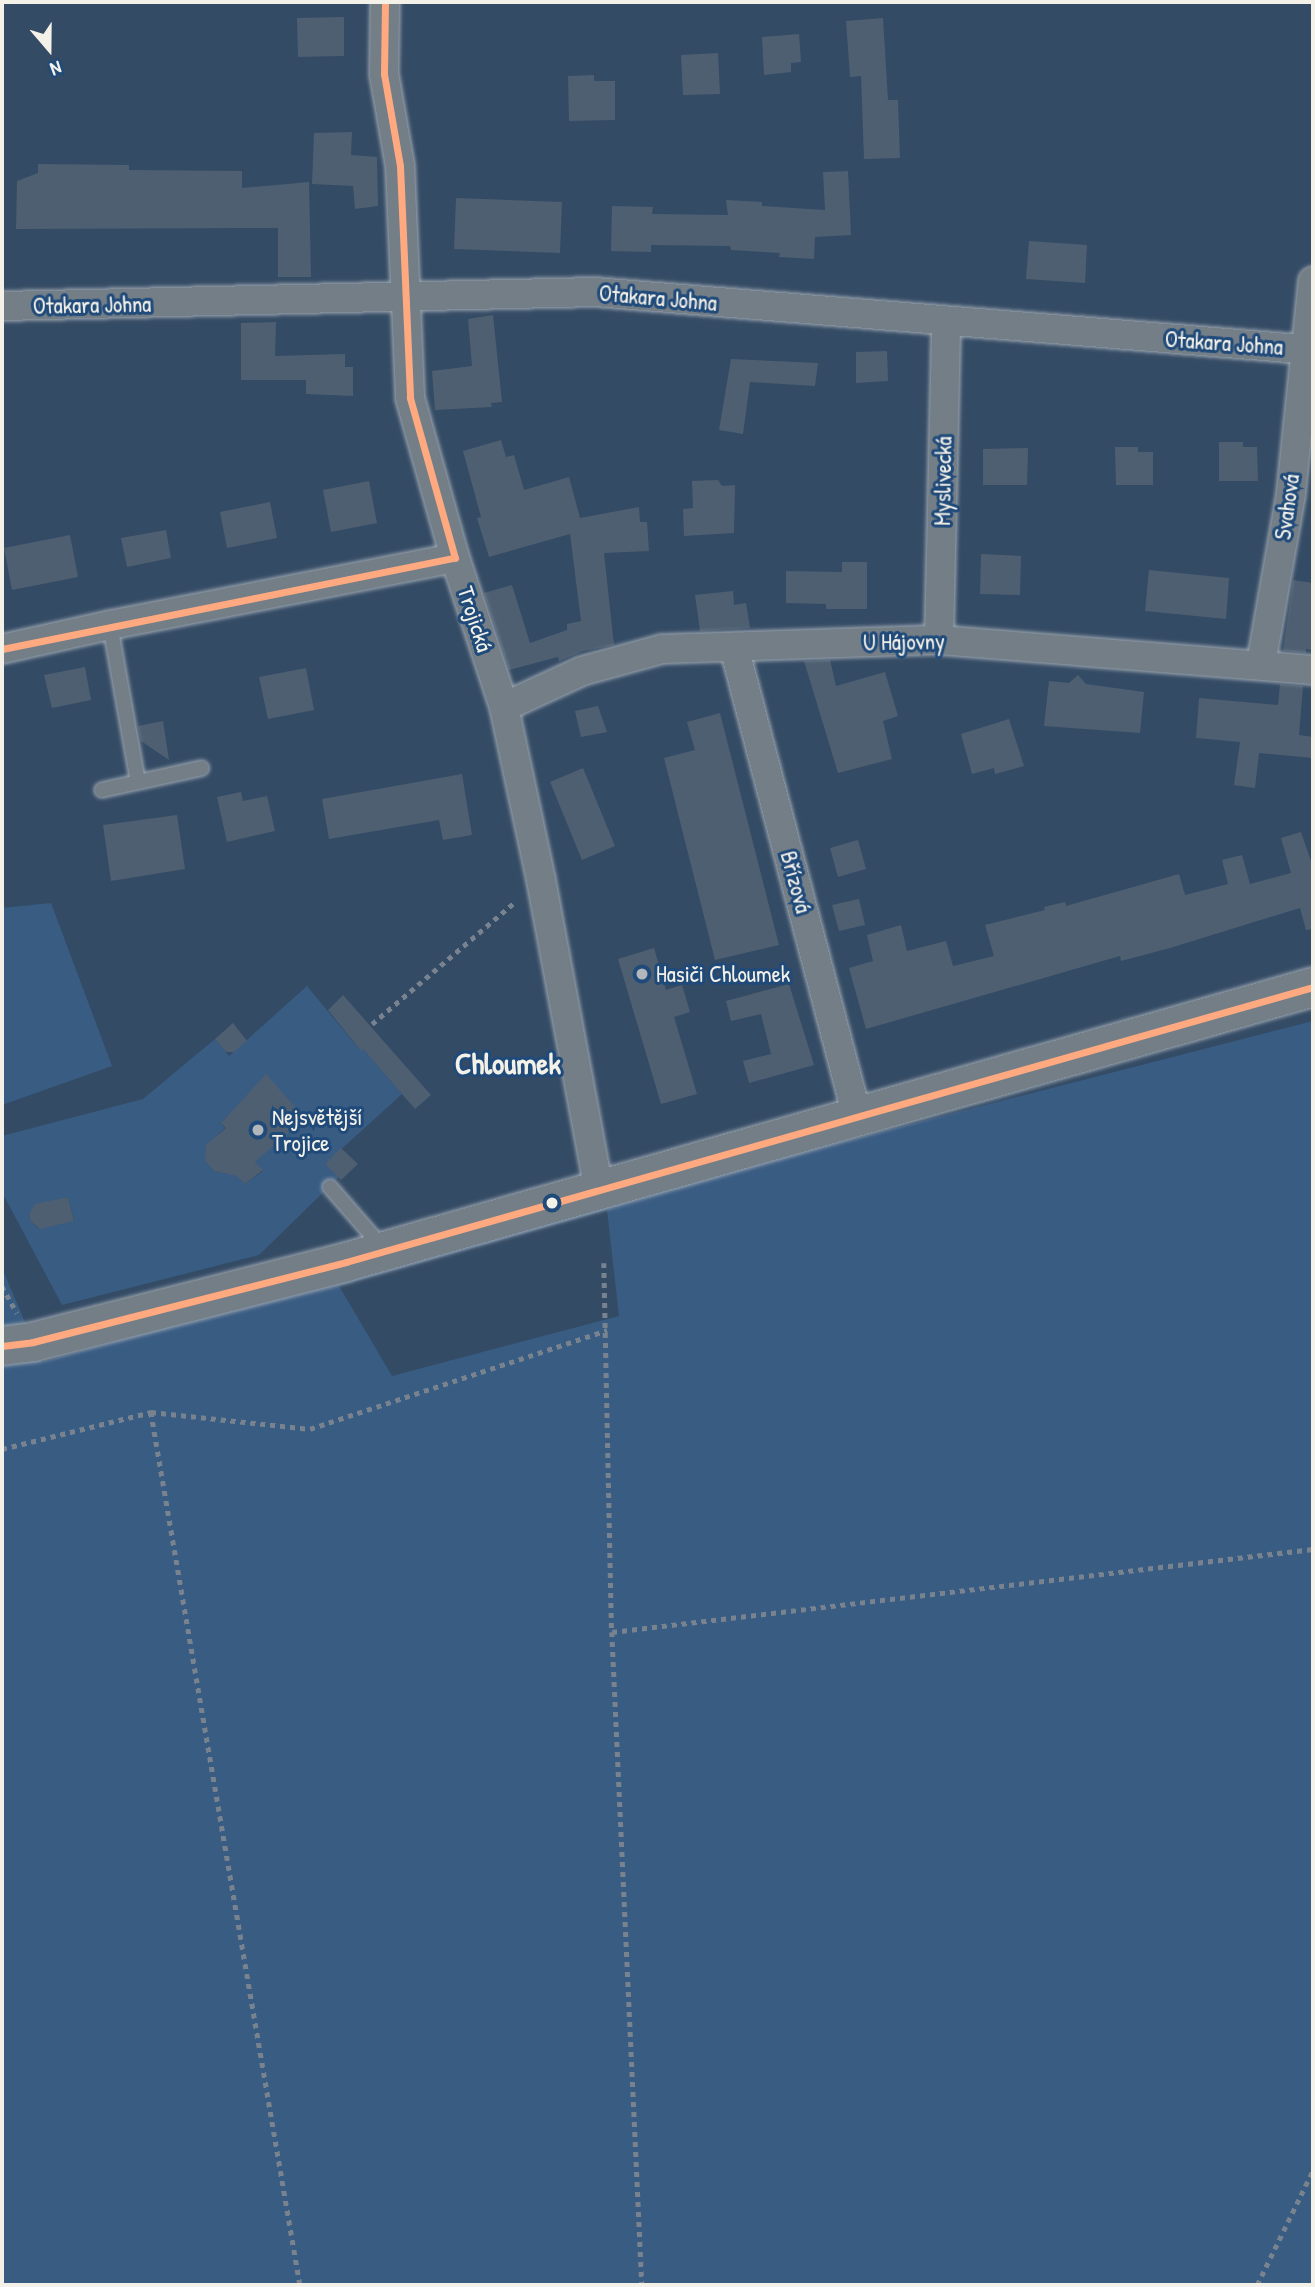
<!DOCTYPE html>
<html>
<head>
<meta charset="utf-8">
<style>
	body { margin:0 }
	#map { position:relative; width:1315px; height:2287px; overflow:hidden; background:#344b65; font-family:"Patrick Hand",sans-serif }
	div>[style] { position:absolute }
	.green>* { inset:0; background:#395c83 }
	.building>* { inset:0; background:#4e5f72 }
	.path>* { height:4.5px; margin-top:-2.25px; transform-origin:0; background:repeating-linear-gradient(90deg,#78838f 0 5px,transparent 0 10px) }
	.roads { filter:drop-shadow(0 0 2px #9ba5af) drop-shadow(0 0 2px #9ba5af) }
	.lane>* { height:14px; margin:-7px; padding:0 7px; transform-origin:7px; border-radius:7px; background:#737e87 }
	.street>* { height:28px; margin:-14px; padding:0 14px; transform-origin:14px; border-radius:14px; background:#737e87 }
	.secondary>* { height:38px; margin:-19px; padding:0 19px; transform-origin:19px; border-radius:19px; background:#737e87 }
	.bus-1>* { height:7px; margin:-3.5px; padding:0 3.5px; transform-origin:3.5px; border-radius:3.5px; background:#ffa980 }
	.dots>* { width:19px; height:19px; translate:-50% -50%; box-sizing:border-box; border:4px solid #1f4a7a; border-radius:50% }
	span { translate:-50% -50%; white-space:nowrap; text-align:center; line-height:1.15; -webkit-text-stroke:6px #1f4a7a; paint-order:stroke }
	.street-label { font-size:23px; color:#f4f1e8 }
	.poi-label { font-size:23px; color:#f4f1e8 }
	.left { translate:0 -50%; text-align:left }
	.district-label { font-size:30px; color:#f4f1e8; font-weight:700 }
	.frame { position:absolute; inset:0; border:4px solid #f4f1e8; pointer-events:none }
	.north { position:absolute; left:14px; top:14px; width:70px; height:70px; -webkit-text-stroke:5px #1f4a7a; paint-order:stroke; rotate:160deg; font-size:19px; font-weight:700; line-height:28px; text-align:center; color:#f4f1e8 }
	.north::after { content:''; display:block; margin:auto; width:24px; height:32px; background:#f4f1e8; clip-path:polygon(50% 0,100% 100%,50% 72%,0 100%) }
</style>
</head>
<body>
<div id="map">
	<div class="green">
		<i style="clip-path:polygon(51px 903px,112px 1066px,2px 1105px,2px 908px)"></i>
		<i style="clip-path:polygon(evenodd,307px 986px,360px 1050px,363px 1049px,402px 1094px,325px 1164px,339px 1177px,259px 1255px,62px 1305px,2px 1192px,2px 1136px,143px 1099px,215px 1039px,229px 1056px,307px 986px,266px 1075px,305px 1118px,300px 1122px,298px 1120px,255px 1162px,263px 1171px,245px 1184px,232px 1170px,227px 1174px,214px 1171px,205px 1161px,207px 1145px,225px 1128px,221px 1123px,266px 1075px,307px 986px,68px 1197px,74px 1220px,39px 1229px,31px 1222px,29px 1215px,35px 1205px,68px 1197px)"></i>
		<i style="clip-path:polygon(evenodd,1313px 1021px,1313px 2285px,2px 2285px,2px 1268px,42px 1362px,627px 1197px,1313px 1021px,607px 1210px,619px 1316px,392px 1376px,339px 1286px,607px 1210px)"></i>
	</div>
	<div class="building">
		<i style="clip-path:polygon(344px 17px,344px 56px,298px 57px,297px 18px)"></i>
		<i style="clip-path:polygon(883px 18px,888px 100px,898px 100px,900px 158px,864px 159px,861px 76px,850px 77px,846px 21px)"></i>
		<i style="clip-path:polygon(799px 34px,801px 62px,791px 63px,791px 72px,764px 75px,762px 37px)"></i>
		<i style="clip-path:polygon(718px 53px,720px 94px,683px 95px,681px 55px)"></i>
		<i style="clip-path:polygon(594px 75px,594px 81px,615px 81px,615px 120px,569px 121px,568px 76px)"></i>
		<i style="clip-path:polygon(352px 132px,351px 155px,377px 157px,378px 206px,355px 209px,353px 186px,312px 184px,314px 133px)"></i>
		<i style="clip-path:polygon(38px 164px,129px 165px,129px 170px,242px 171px,242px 188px,309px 182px,311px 277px,278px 277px,278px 228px,16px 229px,17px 181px,38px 173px)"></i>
		<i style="clip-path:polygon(848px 171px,851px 235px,815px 237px,814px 259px,779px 257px,780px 253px,731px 250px,730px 246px,651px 245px,651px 252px,611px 251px,612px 206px,653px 207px,652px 214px,728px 215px,726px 200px,762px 202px,762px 206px,825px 210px,823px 172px)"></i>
		<i style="clip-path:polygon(456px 198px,562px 202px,560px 253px,454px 249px)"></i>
		<i style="clip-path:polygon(1029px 241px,1087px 245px,1085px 283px,1026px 279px)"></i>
		<i style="clip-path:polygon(493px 315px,502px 402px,491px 403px,492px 407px,435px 410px,432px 371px,472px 366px,468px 319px)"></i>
		<i style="clip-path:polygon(276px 322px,275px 356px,345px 354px,345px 367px,353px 367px,353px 396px,306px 394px,306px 380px,241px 380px,241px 323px)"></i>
		<i style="clip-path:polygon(887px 351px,888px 381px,856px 383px,856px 352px)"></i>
		<i style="clip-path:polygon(731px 359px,818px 363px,815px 386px,750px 382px,743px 434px,719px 430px)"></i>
		<i style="clip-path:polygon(501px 440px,506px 457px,514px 455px,524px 490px,569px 477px,580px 518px,639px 507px,640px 522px,647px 522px,649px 551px,604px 553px,614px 645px,583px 651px,559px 661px,558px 657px,509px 670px,484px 593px,512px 585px,530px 643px,567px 630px,567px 624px,581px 621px,570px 534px,489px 557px,477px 518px,481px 517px,463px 451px)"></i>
		<i style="clip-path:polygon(1219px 442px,1243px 442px,1243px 447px,1257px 447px,1258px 481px,1219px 481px)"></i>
		<i style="clip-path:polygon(1115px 447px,1138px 447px,1138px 452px,1153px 452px,1153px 485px,1116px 485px)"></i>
		<i style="clip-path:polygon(1028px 448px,1027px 485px,983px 485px,983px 449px)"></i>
		<i style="clip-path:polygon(718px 480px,722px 486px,735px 485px,734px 533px,684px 536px,683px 509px,693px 508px,692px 481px)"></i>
		<i style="clip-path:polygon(369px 481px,377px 523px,331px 532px,323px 490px)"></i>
		<i style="clip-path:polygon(270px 502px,277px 538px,227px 548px,220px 512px)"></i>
		<i style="clip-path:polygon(166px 530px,171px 558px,127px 567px,121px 538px)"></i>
		<i style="clip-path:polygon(70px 535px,78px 577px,12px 590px,4px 548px)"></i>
		<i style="clip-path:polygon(981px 554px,1021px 556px,1020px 595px,980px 594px)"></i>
		<i style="clip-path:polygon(842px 562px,867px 562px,867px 609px,826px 609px,826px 604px,786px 603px,786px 571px,842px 572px)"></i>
		<i style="clip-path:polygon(1149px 570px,1229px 578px,1226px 619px,1145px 611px)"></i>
		<i style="clip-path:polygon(1293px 580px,1313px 583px,1313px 650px,1306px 649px,1306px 653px,1283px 651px)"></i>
		<i style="clip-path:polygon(733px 591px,734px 605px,746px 603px,750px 628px,700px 631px,695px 595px)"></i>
		<i style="clip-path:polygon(830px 660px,836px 686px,885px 672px,898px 716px,883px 721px,892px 759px,838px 773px,804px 661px)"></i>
		<i style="clip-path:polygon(85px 667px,91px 700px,52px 708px,44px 675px)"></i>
		<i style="clip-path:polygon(306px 668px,314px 710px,268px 719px,259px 677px)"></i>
		<i style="clip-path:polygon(1078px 675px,1086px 684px,1144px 692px,1140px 733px,1044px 726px,1049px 681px,1069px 683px)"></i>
		<i style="clip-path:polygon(1280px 684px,1303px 686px,1299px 735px,1313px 737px,1313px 758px,1259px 753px,1255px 788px,1234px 785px,1240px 742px,1196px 738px,1199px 698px,1278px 705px)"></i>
		<i style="clip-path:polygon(598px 706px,607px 732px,581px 737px,575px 711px)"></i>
		<i style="clip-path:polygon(720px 713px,779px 945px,715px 960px,664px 758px,695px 750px,687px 722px)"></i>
		<i style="clip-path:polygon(1009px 719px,1024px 766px,995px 774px,994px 768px,972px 774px,961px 734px)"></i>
		<i style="clip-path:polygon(163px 721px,169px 760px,141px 741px,138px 726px)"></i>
		<i style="clip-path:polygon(583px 768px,615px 846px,582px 860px,550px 782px)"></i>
		<i style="clip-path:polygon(462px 774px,472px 835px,443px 840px,439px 820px,329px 839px,322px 799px)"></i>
		<i style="clip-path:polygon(241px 792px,243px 801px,267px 796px,275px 831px,227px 842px,217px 797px)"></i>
		<i style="clip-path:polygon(177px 815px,185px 869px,111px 881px,103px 825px)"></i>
		<i style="clip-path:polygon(1301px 832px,1313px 867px,1313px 929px,1306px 930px,1300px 908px,1170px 948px,1121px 961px,1120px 956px,866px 1029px,849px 968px,873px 961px,867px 935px,901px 925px,907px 951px,946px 941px,953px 966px,994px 956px,985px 925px,1045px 910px,1044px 907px,1065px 902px,1066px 906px,1179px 874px,1185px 895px,1228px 884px,1222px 860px,1242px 855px,1250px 884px,1291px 873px,1281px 838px)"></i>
		<i style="clip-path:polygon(858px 840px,866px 869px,838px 877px,830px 848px)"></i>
		<i style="clip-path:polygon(859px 899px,865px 925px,839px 931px,832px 905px)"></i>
		<i style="clip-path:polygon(654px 948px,666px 990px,682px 985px,690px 1012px,674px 1017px,697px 1094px,661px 1104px,618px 959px)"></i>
		<i style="clip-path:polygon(789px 984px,814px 1065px,749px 1083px,743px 1061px,771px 1054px,761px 1014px,731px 1021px,726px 1001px)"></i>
		<i style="clip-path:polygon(343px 995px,431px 1095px,415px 1109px,363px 1049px,361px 1051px,328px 1010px)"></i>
		<i style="clip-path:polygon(233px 1023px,247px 1041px,234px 1052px,226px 1052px,215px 1039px)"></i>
		<i style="clip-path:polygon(266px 1074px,305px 1118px,255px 1162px,263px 1170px,245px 1184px,237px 1176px,214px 1171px,205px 1161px,206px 1145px,226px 1128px,221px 1123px)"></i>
		<i style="clip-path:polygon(341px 1148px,358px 1164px,341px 1180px,325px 1164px)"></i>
		<i style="clip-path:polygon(68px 1197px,74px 1221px,40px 1229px,31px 1222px,29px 1214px,35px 1204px)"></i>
	</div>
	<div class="path">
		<i style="left:372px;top:1024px;width:189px;rotate:-40.5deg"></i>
		<i style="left:604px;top:1263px;width:369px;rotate:88.8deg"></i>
		<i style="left:612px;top:1632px;width:654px;rotate:87.37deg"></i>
		<i style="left:2px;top:1286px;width:31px;rotate:61deg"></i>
		<i style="left:151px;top:1412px;width:886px;rotate:80.31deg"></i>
		<i style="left:2px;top:1449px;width:154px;rotate:-13.9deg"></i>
		<i style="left:151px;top:1412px;width:160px;rotate:6.1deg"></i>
		<i style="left:310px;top:1429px;width:313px;rotate:-18.4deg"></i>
		<i style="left:612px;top:1632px;width:706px;rotate:-6.75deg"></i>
		<i style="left:1257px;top:2285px;width:128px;rotate:-64deg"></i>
	</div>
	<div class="roads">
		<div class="lane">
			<i style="left:110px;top:625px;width:159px;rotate:79.9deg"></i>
			<i style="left:102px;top:790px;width:102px;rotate:-12.4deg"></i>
			<i style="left:330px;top:1187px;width:79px;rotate:49.1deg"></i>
		</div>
		<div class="street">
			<i style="left:385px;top:2px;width:72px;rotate:90.8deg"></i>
			<i style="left:384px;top:74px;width:93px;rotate:80.1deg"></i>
			<i style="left:400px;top:166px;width:232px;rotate:87.5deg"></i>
			<i style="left:410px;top:398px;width:166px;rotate:74.3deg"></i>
			<i style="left:455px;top:558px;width:157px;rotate:71.8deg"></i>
			<i style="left:504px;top:707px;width:177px;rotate:77.9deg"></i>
			<i style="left:541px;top:880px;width:316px;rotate:79.4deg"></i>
			<i style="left:2px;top:306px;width:593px;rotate:-1.35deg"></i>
			<i style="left:595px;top:292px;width:720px;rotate:4.62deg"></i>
			<i style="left:939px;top:640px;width:318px;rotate:-88.7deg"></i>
			<i style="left:734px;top:647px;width:485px;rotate:75.3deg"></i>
			<i style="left:2px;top:649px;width:111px;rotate:-12.5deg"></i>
			<i style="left:110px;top:625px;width:351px;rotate:-11deg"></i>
			<i style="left:1261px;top:664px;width:174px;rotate:-80deg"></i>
			<i style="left:1291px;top:493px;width:213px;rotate:-84.1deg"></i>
			<i style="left:504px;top:707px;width:86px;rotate:-24.8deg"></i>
			<i style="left:582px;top:671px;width:83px;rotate:-15.4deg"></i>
			<i style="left:662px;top:649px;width:277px;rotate:-1.9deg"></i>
			<i style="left:939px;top:640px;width:375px;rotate:4.6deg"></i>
		</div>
		<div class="secondary">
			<i style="left:2px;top:1346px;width:31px;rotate:-7deg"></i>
			<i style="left:33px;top:1342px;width:323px;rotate:-14.3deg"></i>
			<i style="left:346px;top:1262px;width:1005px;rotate:-15.87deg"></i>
		</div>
	</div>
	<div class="bus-1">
		<i style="left:385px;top:2px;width:72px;rotate:90.8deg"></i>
		<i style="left:384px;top:74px;width:93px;rotate:80.1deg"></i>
		<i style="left:400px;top:166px;width:232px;rotate:87.5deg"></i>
		<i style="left:410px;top:398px;width:166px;rotate:74.3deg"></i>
		<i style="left:2px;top:649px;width:462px;rotate:-11.4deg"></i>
		<i style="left:2px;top:1346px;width:31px;rotate:-7deg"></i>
		<i style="left:33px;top:1342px;width:323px;rotate:-14.3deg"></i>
		<i style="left:346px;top:1262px;width:1005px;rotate:-15.87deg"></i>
	</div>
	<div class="dots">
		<i style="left:642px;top:974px;background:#b1b7ba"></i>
		<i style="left:258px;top:1130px;background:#b1b7ba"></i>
		<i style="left:552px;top:1203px;background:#f4f1e8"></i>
	</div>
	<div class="street-label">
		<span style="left:658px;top:298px;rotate:5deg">Otakara Johna</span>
		<span style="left:92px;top:305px;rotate:-1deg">Otakara Johna</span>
		<span style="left:1224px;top:343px;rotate:4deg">Otakara Johna</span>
		<span style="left:943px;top:481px;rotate:-89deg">Myslivecká</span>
		<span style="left:1287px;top:507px;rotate:-82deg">Svahová</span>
		<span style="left:475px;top:619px;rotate:72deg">Trojická</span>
		<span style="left:904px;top:642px;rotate:-1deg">U Hájovny</span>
		<span style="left:796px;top:882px;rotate:75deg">Břízová</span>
	</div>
	<div class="poi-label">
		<span class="left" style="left:656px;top:974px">Hasiči Chloumek</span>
		<span class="left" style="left:272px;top:1130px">Nejsvětější<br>Trojice</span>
	</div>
	<div class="district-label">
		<span style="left:508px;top:1063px">Chloumek</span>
	</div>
	<div class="frame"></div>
	<div class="north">N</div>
</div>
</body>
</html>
